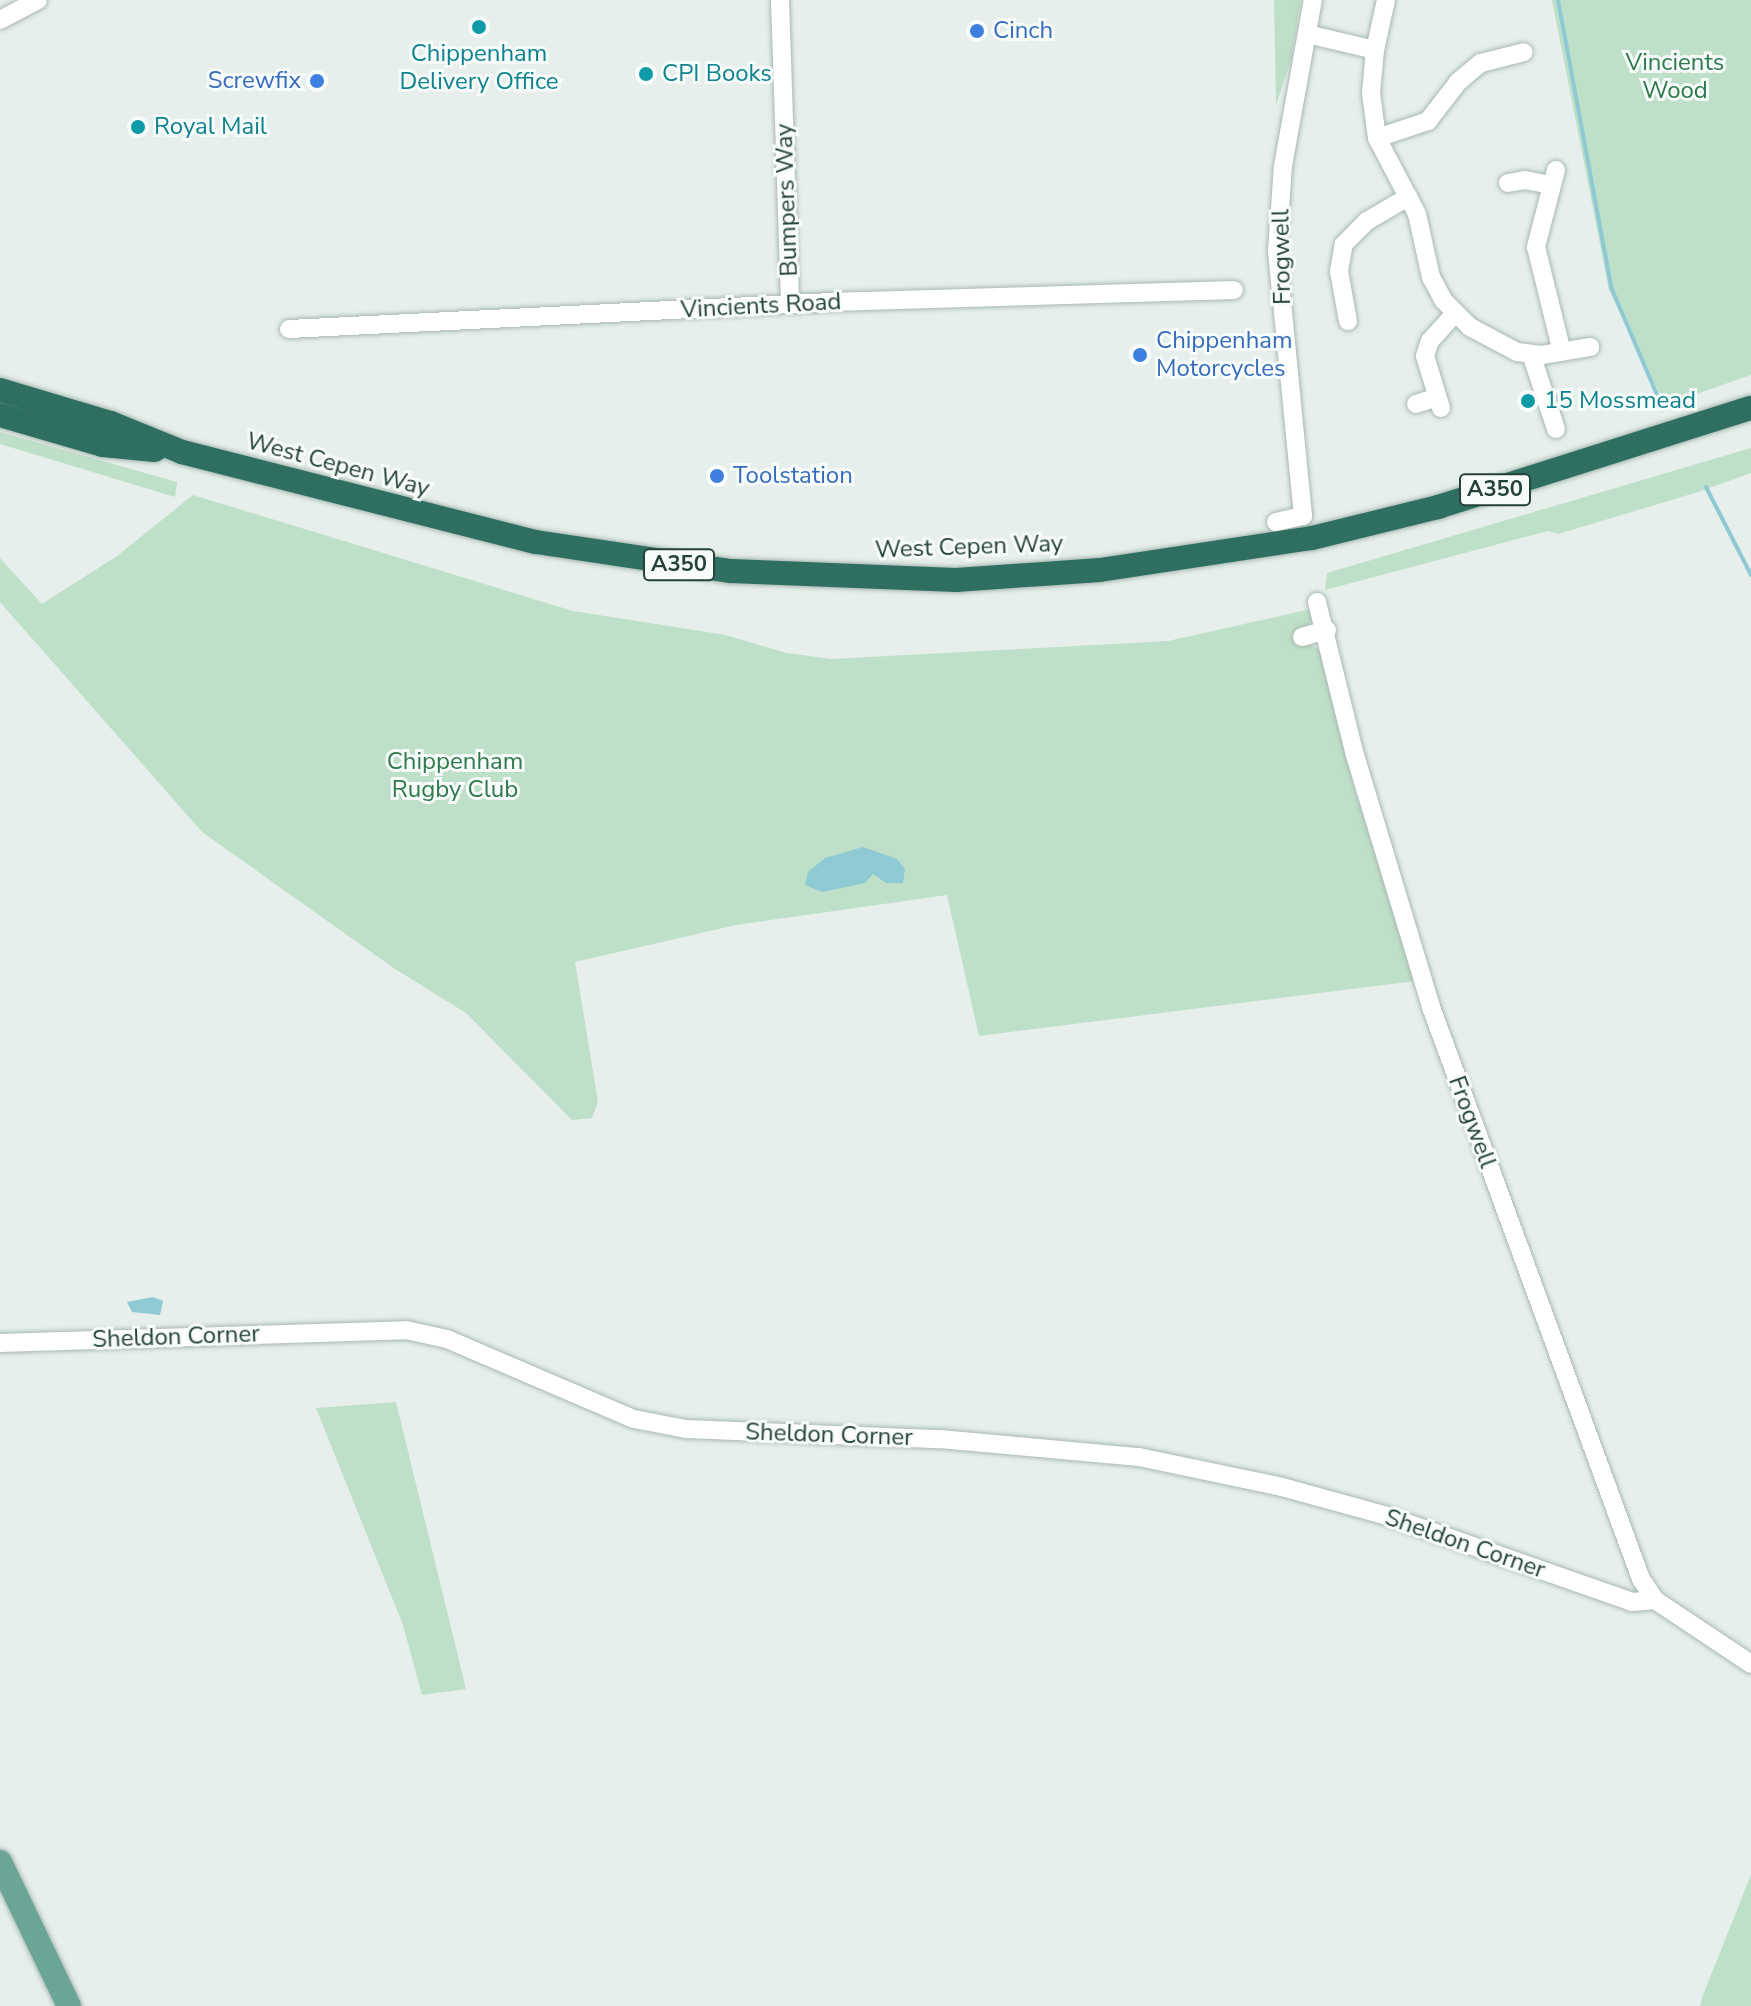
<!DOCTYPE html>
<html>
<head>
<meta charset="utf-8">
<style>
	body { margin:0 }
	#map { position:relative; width:1751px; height:2006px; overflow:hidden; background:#e6efeb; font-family:"Nunito Sans",sans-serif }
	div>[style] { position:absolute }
	.green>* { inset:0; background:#bfe0c8 }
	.water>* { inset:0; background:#8ec9d4 }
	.stream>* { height:4px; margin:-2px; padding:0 2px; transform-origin:2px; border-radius:2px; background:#8ec9d4 }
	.roads { filter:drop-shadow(0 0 2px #a8b8b2) drop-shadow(0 0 2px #a8b8b2) }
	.minor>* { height:18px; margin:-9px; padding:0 9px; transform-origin:9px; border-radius:9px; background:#fff }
	.major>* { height:24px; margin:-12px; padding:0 12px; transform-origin:12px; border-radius:12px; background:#6aa596 }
	.highway>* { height:24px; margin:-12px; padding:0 12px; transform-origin:12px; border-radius:12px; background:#2f6f62 }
	.dots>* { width:22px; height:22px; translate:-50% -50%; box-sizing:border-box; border:4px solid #f7fbf9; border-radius:50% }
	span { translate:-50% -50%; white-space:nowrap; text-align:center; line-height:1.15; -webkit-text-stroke:6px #f7fbf9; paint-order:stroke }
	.shield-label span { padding:2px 6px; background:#f7fbf9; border:2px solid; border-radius:6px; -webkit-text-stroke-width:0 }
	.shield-label { font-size:22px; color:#24423a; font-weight:700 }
	.shop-label { font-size:24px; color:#366cbe }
	.left { translate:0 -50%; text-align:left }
	.right { translate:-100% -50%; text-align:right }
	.culture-label { font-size:24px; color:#0d838f }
	.park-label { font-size:24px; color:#2d7a4b }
	.street-label { font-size:24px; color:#24423a }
</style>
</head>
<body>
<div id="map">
	<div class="green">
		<i style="clip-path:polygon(1274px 0,1301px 0,1291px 60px,1276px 105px)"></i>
		<i style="clip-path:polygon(1552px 0,1751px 0,1751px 375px,1665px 405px,1609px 290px)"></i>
		<i style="clip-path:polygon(0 432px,177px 482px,175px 497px,0 444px)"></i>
		<i style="clip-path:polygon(1751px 448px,1751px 473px,1695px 493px,1558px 534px,1548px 531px,1325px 590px,1327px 573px)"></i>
		<i style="clip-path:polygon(193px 495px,573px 611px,726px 635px,786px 653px,832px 659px,1168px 641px,1311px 609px,1315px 618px,1302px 630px,1306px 642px,1323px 652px,1352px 781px,1415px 981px,979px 1036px,947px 895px,736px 925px,575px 962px,598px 1102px,592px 1118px,572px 1120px,466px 1013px,395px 969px,202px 832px,0 602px,0 558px,42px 604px,117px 556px)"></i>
		<i style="clip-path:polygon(396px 1402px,466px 1689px,422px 1695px,403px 1625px,316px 1408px)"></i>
		<i style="clip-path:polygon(1751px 1875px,1751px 2006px,1700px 2006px,1703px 1995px)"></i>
	</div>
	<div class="water">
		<i style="clip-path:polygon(863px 847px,897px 859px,905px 869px,903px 883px,886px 883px,873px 874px,865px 883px,822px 892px,805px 885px,808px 872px,825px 858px)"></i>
		<i style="clip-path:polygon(153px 1297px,163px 1301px,160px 1315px,132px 1312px,127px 1302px)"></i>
	</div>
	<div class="stream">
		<i style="left:1558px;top:0;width:292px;rotate:79.5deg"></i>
		<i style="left:1611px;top:287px;width:133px;rotate:66.9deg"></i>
		<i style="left:1706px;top:487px;width:99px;rotate:62.9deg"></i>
	</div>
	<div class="roads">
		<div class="minor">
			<i style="left:780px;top:0;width:304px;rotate:88.1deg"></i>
			<i style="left:0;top:20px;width:43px;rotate:-27.8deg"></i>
			<i style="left:1307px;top:34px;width:70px;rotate:13.2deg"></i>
			<i style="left:1375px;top:50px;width:51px;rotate:-77.6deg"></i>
			<i style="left:1375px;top:50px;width:43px;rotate:95.3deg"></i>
			<i style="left:1371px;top:93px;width:45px;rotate:82.4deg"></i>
			<i style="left:1377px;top:138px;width:86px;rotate:62.2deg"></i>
			<i style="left:1417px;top:214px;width:65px;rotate:77.5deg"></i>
			<i style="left:1431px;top:277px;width:26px;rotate:62deg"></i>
			<i style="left:1443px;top:300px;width:38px;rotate:45deg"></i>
			<i style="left:1470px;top:327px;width:53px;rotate:28deg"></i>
			<i style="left:1517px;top:352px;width:25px;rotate:7deg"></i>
			<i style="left:1542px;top:355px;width:49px;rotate:-9.5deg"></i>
			<i style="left:1377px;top:138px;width:54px;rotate:-18.4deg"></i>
			<i style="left:1428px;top:121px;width:49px;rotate:-52.4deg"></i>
			<i style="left:1458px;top:82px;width:30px;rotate:-40deg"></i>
			<i style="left:1481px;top:63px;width:44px;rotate:-14.3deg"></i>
			<i style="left:1556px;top:170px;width:80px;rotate:104.6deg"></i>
			<i style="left:1536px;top:247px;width:108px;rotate:76.1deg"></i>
			<i style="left:1508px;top:183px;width:17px;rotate:-10deg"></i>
			<i style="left:1525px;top:180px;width:25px;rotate:11deg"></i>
			<i style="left:1348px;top:321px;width:51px;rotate:-100.2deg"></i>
			<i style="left:1339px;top:271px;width:27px;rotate:-80deg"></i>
			<i style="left:1344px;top:244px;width:33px;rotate:-45deg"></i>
			<i style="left:1367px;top:221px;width:48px;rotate:-30.3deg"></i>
			<i style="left:289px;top:329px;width:543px;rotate:-2.85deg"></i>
			<i style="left:831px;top:302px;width:403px;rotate:-1.7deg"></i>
			<i style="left:1531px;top:354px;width:79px;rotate:71.6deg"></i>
			<i style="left:1416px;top:404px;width:22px;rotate:-18deg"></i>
			<i style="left:1441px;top:408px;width:54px;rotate:-107.1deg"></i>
			<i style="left:1425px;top:356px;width:16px;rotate:-72deg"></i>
			<i style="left:1430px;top:341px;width:36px;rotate:-48deg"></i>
			<i style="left:1276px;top:522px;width:28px;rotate:-13deg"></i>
			<i style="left:1303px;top:516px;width:266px;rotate:-95.6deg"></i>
			<i style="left:1277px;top:251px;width:85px;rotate:-86deg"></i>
			<i style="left:1283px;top:166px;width:169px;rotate:-79.8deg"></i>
			<i style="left:1317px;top:602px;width:158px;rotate:76.1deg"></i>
			<i style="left:1355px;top:755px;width:263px;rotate:73.2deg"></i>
			<i style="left:1431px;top:1007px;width:609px;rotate:69.84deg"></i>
			<i style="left:1641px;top:1579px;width:25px;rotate:56deg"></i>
			<i style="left:1655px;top:1600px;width:115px;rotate:33.7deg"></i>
			<i style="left:1302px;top:637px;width:26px;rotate:-16deg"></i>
			<i style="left:0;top:1343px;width:406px;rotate:-1.8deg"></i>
			<i style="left:406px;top:1330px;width:42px;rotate:12.4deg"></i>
			<i style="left:447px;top:1339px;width:203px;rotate:23.2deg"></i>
			<i style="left:634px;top:1419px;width:53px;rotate:10.9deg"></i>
			<i style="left:686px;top:1429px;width:254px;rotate:2.3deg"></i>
			<i style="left:940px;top:1439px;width:200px;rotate:5.2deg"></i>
			<i style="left:1139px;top:1457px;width:146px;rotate:11.8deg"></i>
			<i style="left:1282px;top:1487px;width:109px;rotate:15.4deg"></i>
			<i style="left:1387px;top:1516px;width:260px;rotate:19.3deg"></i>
			<i style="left:1632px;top:1602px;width:23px;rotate:-5deg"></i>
		</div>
		<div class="major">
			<i style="left:0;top:1862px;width:160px;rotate:64.4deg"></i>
		</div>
		<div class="highway">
			<i style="left:0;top:390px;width:116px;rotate:16.6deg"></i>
			<i style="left:111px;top:423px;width:77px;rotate:22.2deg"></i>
			<i style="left:182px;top:452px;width:365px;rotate:14.3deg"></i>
			<i style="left:536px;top:542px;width:197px;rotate:8.5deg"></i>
			<i style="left:731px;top:571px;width:225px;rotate:2.3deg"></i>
			<i style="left:956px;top:580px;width:144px;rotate:-4deg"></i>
			<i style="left:1100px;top:570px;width:214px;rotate:-8.6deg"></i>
			<i style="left:1312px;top:538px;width:130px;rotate:-13.8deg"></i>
			<i style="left:1438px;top:507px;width:328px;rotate:-17.6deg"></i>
			<i style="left:0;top:415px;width:107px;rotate:16.2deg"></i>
			<i style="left:103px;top:445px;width:52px;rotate:5.5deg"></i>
		</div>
	</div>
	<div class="dots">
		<i style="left:479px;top:27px;background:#0f9aa8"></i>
		<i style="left:977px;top:31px;background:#3f7fe0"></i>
		<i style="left:646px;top:74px;background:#0f9aa8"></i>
		<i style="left:317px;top:81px;background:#3f7fe0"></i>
		<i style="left:138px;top:127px;background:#0f9aa8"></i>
		<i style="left:1140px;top:355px;background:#3f7fe0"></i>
		<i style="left:1528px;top:401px;background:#0f9aa8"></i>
		<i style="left:717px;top:476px;background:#3f7fe0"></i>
	</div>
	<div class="shield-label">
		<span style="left:1495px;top:490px">A350</span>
		<span style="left:679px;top:565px">A350</span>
	</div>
	<div class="shop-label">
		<span class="left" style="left:993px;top:31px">Cinch</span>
		<span class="right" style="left:301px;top:81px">Screwfix</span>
		<span class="left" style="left:1156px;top:355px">Chippenham<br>Motorcycles</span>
		<span class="left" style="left:733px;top:476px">Toolstation</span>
	</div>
	<div class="culture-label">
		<span style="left:479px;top:68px">Chippenham<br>Delivery Office</span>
		<span class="left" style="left:662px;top:74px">CPI Books</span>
		<span class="left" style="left:154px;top:127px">Royal Mail</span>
		<span class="left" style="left:1544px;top:401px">15 Mossmead</span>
	</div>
	<div class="park-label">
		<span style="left:1675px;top:77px">Vincients<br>Wood</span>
		<span style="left:455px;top:776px">Chippenham<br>Rugby Club</span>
	</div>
	<div class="street-label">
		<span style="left:787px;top:200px;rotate:-92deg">Bumpers Way</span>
		<span style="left:1282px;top:257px;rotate:-91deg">Frogwell</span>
		<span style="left:761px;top:306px;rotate:-3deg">Vincients Road</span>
		<span style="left:338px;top:465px;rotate:15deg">West Cepen Way</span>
		<span style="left:969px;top:547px;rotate:-2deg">West Cepen Way</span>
		<span style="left:1472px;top:1122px;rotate:70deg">Frogwell</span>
		<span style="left:176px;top:1337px;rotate:-2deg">Sheldon Corner</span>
		<span style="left:829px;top:1435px;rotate:2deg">Sheldon Corner</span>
		<span style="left:1465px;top:1544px;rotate:19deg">Sheldon Corner</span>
	</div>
</div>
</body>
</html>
